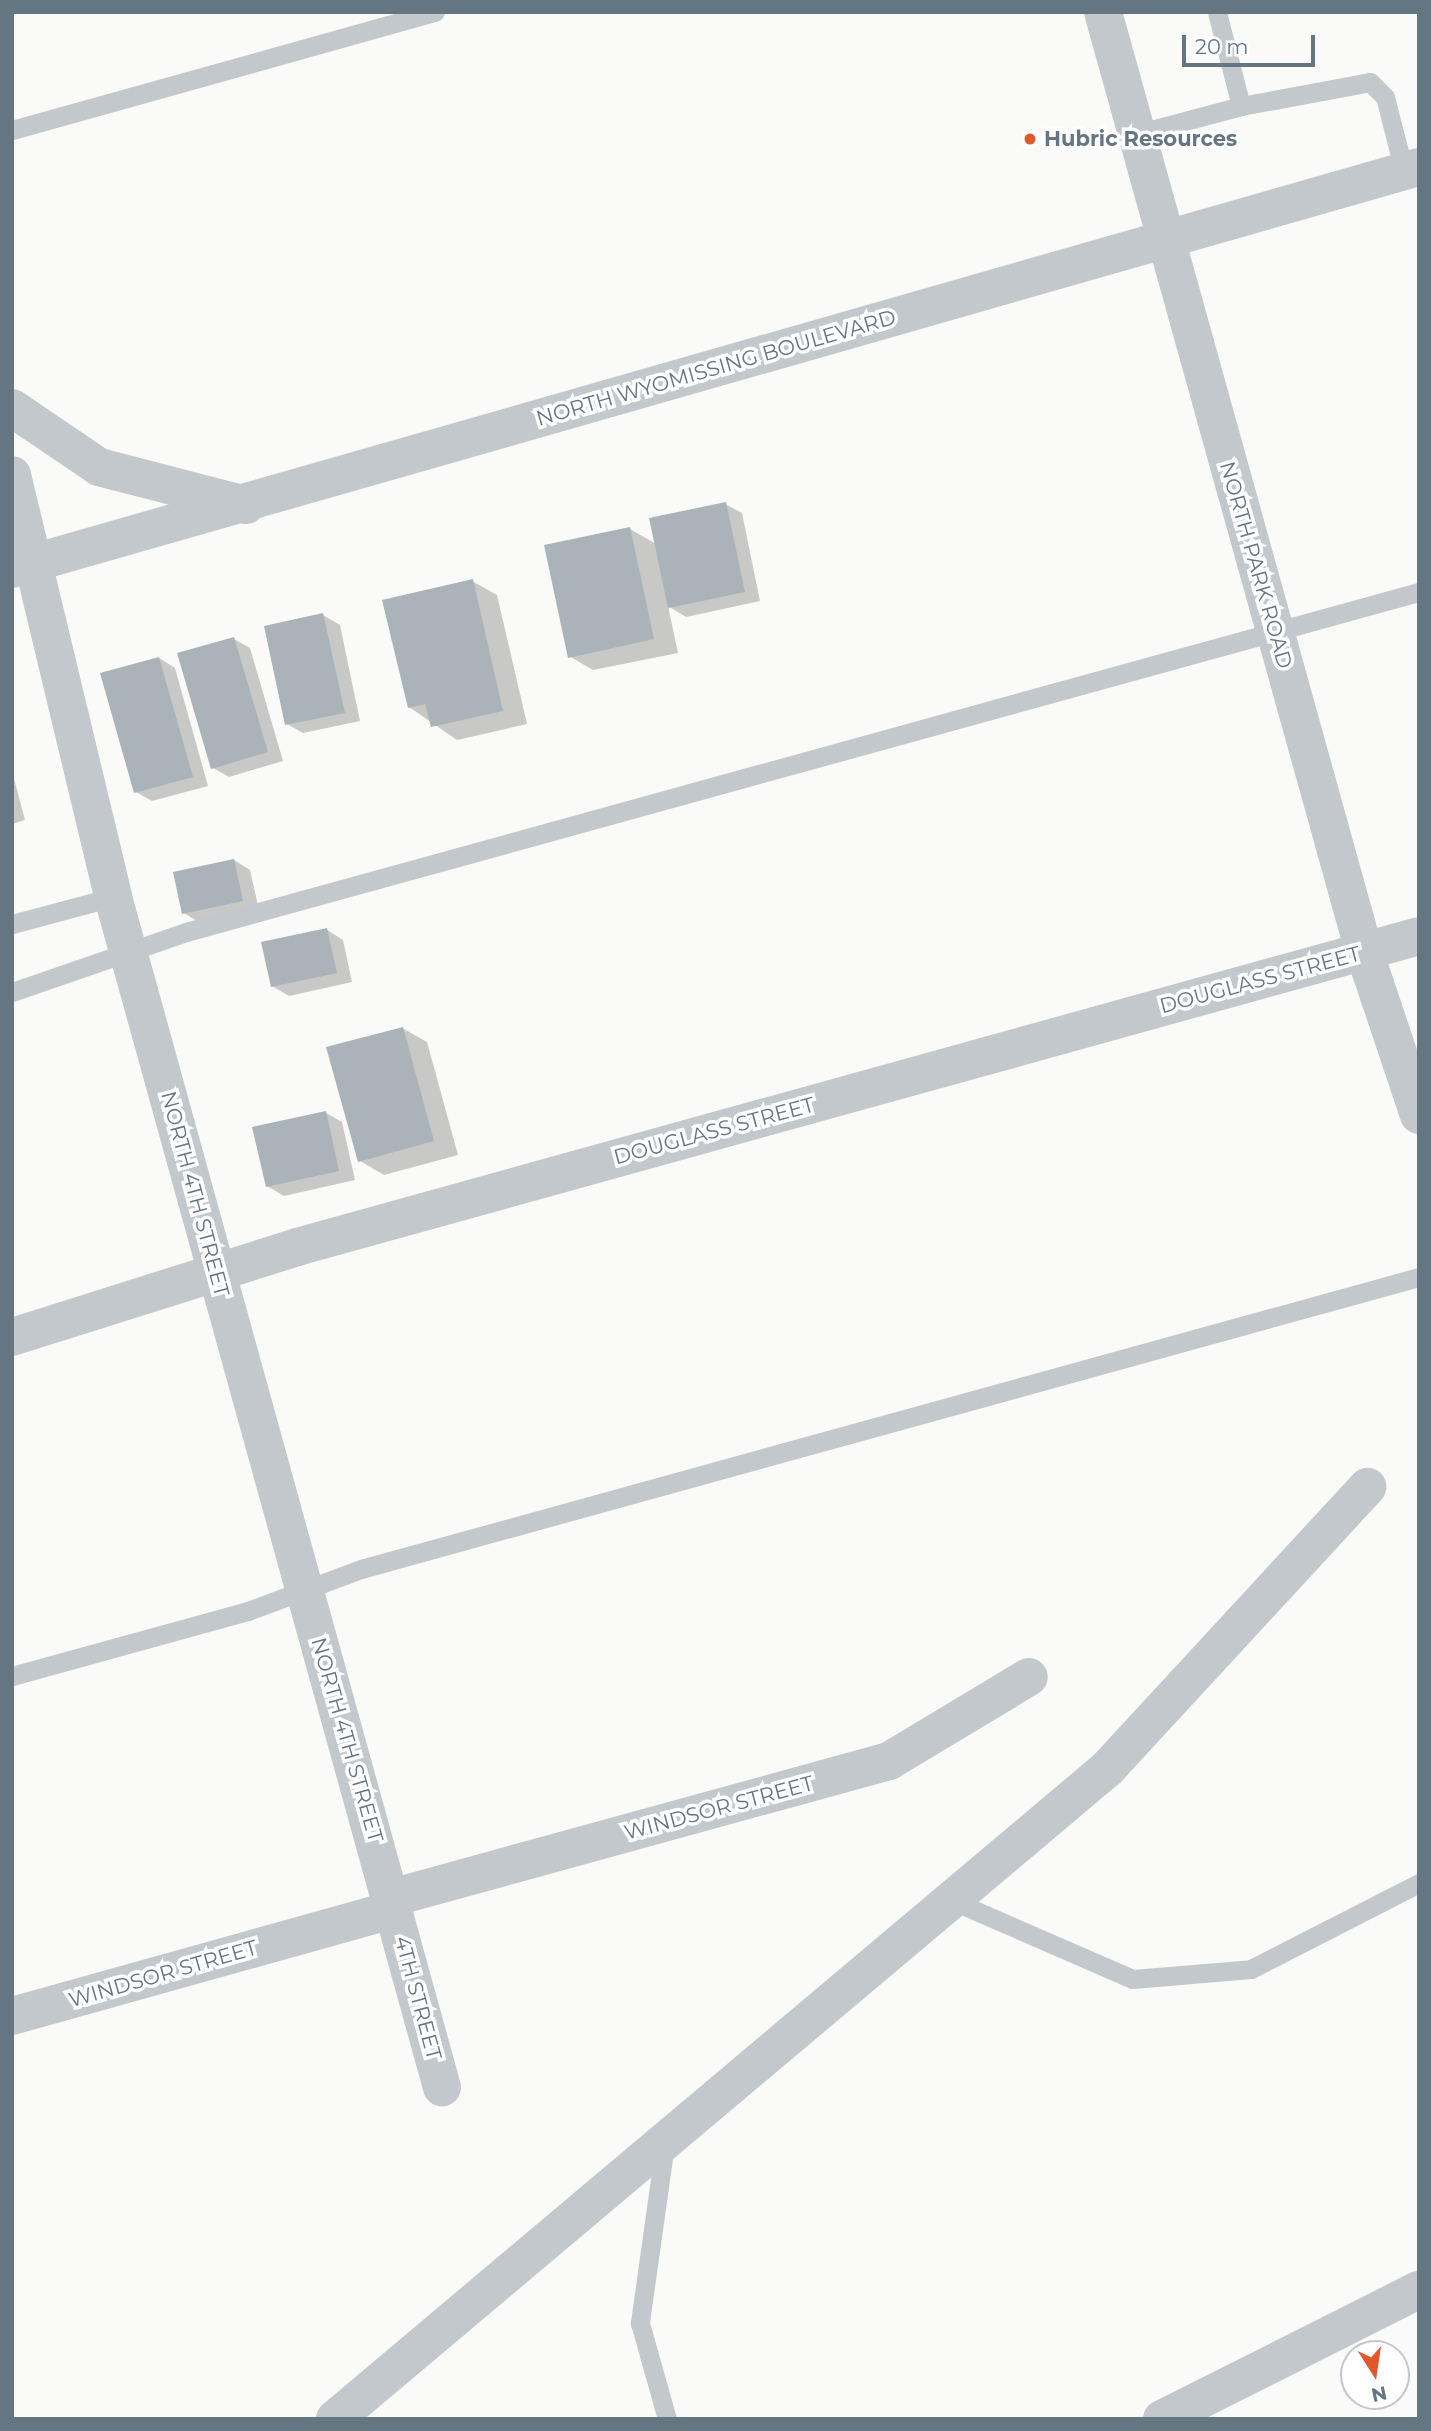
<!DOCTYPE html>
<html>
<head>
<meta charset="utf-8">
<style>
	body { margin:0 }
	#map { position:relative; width:1431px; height:2431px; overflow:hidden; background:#fafaf8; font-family:Montserrat,sans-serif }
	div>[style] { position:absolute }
	.shadow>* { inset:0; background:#0003 }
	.building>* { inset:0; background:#aab3b9 }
	.service>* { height:19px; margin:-9.5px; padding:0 9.5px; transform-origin:9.5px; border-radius:9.5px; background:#c3c8cc }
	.minor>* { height:38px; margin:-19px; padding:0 19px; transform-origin:19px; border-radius:19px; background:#c3c8cc }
	.tertiary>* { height:38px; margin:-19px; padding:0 19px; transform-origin:19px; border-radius:19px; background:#c3c8cc }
	.dots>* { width:19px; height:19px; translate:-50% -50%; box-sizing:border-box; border:4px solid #fff; border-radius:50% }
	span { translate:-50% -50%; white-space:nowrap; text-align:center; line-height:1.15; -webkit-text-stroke:7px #fff; paint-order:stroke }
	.poi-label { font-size:21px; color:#657683; font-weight:700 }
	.left { translate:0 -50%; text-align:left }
	.street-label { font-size:21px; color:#657683 }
	.frame { position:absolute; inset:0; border:14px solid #657683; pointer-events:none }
	.north { position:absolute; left:1340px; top:2340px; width:70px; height:70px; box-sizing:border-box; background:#fff; border:2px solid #c1c8cd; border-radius:50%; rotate:168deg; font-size:19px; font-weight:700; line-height:28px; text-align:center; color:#657683 }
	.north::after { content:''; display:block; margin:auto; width:24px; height:32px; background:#e4572e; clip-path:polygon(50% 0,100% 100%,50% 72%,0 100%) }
	.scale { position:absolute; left:1182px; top:35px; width:133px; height:32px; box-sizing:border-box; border:4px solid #657683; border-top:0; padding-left:9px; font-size:21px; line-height:24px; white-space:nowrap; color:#657683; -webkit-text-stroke:5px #fff; paint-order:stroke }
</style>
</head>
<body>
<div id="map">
	<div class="shadow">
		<i style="clip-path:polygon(725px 504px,742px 513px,760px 601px,686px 617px,668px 606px,678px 653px,593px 670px,569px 656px,630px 529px,656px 544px)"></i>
		<i style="clip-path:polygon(472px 581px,497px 595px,527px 724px,457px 740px,409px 707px)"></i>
		<i style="clip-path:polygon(323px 615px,340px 625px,360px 721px,303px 733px,287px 724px)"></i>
		<i style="clip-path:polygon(234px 639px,250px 648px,283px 761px,229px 777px,213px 768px)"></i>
		<i style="clip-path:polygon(159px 658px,175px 668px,208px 786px,152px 801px,136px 792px)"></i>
		<i style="clip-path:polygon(12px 771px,25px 820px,12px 824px)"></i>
		<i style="clip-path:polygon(234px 860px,250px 870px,259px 910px,200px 923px,184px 913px)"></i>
		<i style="clip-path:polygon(327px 930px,343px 940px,352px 982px,289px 996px,272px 986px)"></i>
		<i style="clip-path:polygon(402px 1028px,427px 1042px,458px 1155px,384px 1175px,360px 1161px)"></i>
		<i style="clip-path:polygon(326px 1113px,342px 1122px,355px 1180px,284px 1196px,267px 1186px)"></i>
	</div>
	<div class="building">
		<i style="clip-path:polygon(726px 502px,745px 592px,668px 608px,649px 518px)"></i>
		<i style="clip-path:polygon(630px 527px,654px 639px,568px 658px,544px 545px)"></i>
		<i style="clip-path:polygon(473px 579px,503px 711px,431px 727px,425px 704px,408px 708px,382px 600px)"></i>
		<i style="clip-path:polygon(323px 613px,345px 713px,285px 725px,264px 626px)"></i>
		<i style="clip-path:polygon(234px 637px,268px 752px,211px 769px,177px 653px)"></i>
		<i style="clip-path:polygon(159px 657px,193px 777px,134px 793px,100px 673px)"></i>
		<i style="clip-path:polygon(234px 859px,243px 901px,182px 914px,173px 872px)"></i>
		<i style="clip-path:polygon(327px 928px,337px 973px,271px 987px,261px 942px)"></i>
		<i style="clip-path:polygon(403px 1027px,434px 1141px,358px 1162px,326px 1047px)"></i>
		<i style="clip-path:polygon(326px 1111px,339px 1171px,266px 1187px,252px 1127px)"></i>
	</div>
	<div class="service">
		<i style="left:1217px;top:12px;width:97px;rotate:75.7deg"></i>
		<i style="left:1241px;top:106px;width:131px;rotate:-10.5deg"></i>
		<i style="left:1370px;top:82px;width:21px;rotate:45deg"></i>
		<i style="left:1385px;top:97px;width:76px;rotate:75.6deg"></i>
		<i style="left:12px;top:130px;width:439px;rotate:-15.6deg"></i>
		<i style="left:1136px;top:134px;width:109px;rotate:-14.9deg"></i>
		<i style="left:12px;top:924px;width:105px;rotate:-15deg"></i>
		<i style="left:12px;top:992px;width:184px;rotate:-19deg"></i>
		<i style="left:186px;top:932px;width:1279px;rotate:-15.42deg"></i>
		<i style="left:12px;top:1676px;width:245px;rotate:-15.4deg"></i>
		<i style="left:248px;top:1611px;width:121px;rotate:-20.4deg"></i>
		<i style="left:361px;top:1569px;width:1098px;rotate:-15.43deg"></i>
		<i style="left:951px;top:1900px;width:198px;rotate:23.5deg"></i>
		<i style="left:1133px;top:1979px;width:118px;rotate:-4.8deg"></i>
		<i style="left:1251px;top:1969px;width:189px;rotate:-27.1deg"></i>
		<i style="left:665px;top:2144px;width:181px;rotate:98deg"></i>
		<i style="left:640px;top:2323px;width:100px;rotate:74.3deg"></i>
	</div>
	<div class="minor">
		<i style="left:12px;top:475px;width:434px;rotate:76.5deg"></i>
		<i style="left:113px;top:897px;width:1235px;rotate:74.55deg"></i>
		<i style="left:12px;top:1337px;width:299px;rotate:-17.5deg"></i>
		<i style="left:297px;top:1247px;width:1164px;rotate:-15.49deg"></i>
		<i style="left:391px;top:1898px;width:517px;rotate:-15.38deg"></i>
		<i style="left:889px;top:1761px;width:163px;rotate:-31deg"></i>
		<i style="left:12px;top:2016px;width:397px;rotate:-15.6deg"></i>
		<i style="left:335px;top:2419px;width:1009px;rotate:-40.1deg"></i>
		<i style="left:1107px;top:1769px;width:384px;rotate:-47.3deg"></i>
		<i style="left:1162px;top:2419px;width:288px;rotate:-26.7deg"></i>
	</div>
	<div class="tertiary">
		<i style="left:1103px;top:12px;width:975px;rotate:74.47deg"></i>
		<i style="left:1364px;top:951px;width:173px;rotate:71.5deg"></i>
		<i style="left:12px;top:408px;width:105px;rotate:34.1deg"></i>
		<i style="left:99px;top:467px;width:152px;rotate:14.5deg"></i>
		<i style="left:12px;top:569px;width:1463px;rotate:-15.95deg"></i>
	</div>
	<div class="dots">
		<i style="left:1030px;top:139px;background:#e4572e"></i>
	</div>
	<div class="poi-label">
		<span class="left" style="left:1044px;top:139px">Hubric Resources</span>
	</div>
	<div class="street-label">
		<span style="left:716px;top:368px;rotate:-16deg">NORTH WYOMISSING BOULEVARD</span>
		<span style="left:1256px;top:565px;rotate:74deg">NORTH PARK ROAD</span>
		<span style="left:1260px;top:980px;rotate:-15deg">DOUGLASS STREET</span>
		<span style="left:714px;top:1131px;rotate:-15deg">DOUGLASS STREET</span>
		<span style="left:195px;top:1194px;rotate:75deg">NORTH 4TH STREET</span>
		<span style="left:347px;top:1740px;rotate:74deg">NORTH 4TH STREET</span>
		<span style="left:719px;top:1808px;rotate:-15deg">WINDSOR STREET</span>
		<span style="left:163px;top:1974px;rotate:-16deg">WINDSOR STREET</span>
		<span style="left:418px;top:1998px;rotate:75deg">4TH STREET</span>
	</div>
	<div class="frame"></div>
	<div class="north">N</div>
	<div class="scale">20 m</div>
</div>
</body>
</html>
